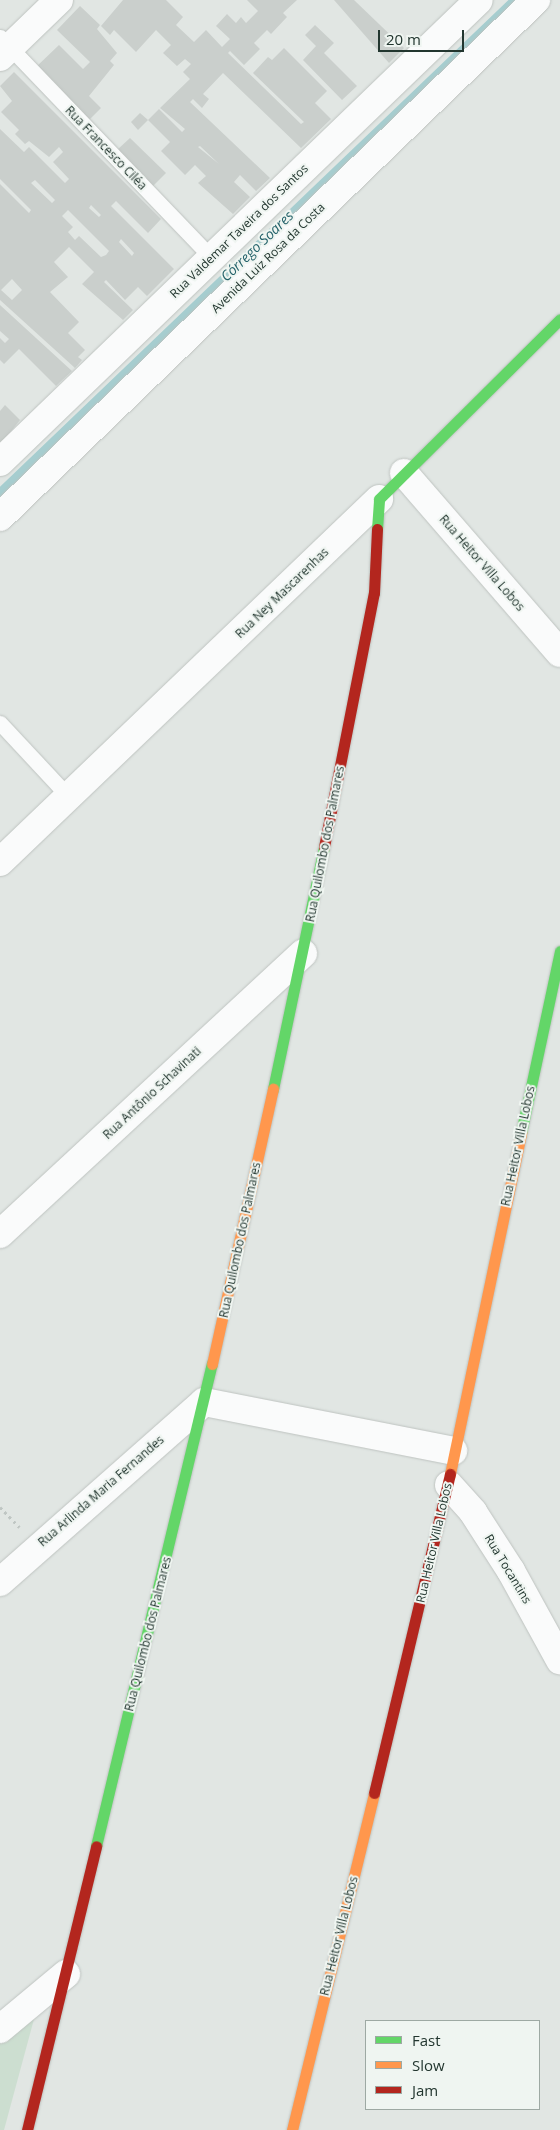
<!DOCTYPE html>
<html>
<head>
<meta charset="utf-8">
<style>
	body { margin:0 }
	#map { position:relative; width:560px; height:2130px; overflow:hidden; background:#e1e6e3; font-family:"Open Sans",sans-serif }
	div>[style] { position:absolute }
	.green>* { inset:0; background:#ccded0 }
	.stream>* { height:9px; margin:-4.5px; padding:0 4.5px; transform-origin:4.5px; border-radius:4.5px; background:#a6cdcf }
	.building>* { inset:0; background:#cacfcc }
	.path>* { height:3px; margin-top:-1.5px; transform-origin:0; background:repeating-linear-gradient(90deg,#bfc6c3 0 2.5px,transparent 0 6.5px) }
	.roads { filter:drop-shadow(0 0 1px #bec3c0) drop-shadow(0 0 1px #bec3c0) }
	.lane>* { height:15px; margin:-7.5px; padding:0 7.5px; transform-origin:7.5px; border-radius:7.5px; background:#fafbfb }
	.street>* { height:28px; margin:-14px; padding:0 14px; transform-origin:14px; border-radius:14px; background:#fafbfb }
	.fast>* { height:11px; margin:-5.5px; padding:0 5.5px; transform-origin:5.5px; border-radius:5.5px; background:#63d668 }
	.slow>* { height:11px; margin:-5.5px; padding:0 5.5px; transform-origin:5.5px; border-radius:5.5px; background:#ff974d }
	.jam>* { height:11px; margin:-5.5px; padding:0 5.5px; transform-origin:5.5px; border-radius:5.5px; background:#b3261e }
	span { translate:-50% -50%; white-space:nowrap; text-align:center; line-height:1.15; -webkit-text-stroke:4px #eff5f1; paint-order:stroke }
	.street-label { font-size:12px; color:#22362f }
	.water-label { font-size:14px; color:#24626a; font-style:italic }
	.legend { position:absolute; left:365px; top:2020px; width:175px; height:90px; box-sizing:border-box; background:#eff5f1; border:1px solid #9da9a3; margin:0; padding:6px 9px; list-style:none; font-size:15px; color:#22362f }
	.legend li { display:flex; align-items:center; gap:10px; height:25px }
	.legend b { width:25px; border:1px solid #9da9a3 }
	.scale { position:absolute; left:378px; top:30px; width:86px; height:22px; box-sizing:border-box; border:2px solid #22362f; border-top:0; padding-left:6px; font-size:15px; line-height:18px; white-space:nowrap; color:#22362f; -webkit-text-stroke:4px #eff5f1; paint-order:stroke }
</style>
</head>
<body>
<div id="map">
	<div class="green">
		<i style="clip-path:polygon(37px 2008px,4px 2130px,0 2130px,0 2041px)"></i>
	</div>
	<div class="stream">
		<i style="left:0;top:492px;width:712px;rotate:-43.75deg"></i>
	</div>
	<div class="building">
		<i style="clip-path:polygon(evenodd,123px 0,166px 0,183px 17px,176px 25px,194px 42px,206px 30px,222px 47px,230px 39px,216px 26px,227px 14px,236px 23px,241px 17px,246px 23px,258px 11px,247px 0,297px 0,283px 13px,287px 17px,271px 34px,267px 30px,254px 43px,260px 49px,244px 65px,230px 51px,228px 53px,301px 124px,304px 122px,253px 73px,268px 57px,272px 60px,284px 48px,327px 91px,315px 103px,331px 119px,301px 148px,223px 73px,203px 94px,209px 99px,202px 108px,193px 99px,190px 102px,270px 178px,256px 191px,240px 175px,234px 182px,250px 197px,233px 214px,198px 183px,206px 176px,195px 165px,185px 175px,161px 151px,170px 142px,148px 120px,159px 109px,182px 132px,185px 129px,160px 108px,190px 79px,183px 72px,191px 64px,185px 59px,177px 66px,163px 53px,171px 45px,156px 30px,136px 52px,114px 30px,110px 35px,101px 26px,123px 0,200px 146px,219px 164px,198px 147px,200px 146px)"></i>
		<i style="clip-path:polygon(334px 0,354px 0,404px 48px,389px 63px)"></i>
		<i style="clip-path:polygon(80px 6px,100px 25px,97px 29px,117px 53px,110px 61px,114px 65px,89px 96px,101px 108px,88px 121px,35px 68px,59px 45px,83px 69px,90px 62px,57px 30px)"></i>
		<i style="clip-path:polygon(315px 25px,334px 43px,324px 53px,357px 86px,342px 100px,303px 60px,316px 46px,305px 35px)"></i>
		<i style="clip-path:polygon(evenodd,14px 72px,161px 219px,148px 233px,116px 201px,111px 206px,174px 269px,147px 296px,138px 287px,125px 300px,106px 280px,104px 282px,133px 310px,123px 320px,82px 284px,94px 272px,69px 247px,54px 262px,68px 277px,50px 292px,79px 322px,68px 333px,85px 350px,78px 357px,82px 360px,75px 368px,0 300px,0 184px,29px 213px,31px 210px,0 179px,0 129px,24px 152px,29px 147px,65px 183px,69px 179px,53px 162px,63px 152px,59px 147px,49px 157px,29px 141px,25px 144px,15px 134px,19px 130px,1px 112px,12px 101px,0 86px,14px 72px,35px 180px,55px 200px,52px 203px,31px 183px,35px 180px,14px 72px,91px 205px,101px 215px,99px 217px,89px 208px,91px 205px,14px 72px,68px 210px,109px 251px,106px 255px,101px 257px,79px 236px,75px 240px,68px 232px,73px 227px,62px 216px,68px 210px,14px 72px,121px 239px,134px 253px,132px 256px,119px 242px,121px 239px,14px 72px,12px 279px,22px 290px,12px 300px,1px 290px,12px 279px)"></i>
		<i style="clip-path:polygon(140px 113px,148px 120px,138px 130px,131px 122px)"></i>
		<i style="clip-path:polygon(130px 138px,166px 173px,153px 186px,117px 150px)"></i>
		<i style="clip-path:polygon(0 305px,72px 371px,56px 386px,19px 349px,4px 364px,0 360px,0 338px,5px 343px,9px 339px,0 331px)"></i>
		<i style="clip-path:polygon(5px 405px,20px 420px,0 445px,0 411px)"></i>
	</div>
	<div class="path">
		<i style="left:0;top:1507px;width:28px;rotate:46deg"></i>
	</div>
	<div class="roads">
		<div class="lane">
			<i style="left:0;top:37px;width:306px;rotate:46.2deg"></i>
			<i style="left:0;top:723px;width:103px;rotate:47deg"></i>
		</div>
		<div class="street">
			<i style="left:0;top:57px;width:82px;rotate:-44deg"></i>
			<i style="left:0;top:462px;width:665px;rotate:-43.97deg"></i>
			<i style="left:404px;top:473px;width:238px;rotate:49.1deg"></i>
			<i style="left:0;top:517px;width:745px;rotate:-43.97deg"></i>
			<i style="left:0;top:862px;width:525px;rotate:-43.76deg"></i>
			<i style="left:0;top:1234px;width:413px;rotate:-42.8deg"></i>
			<i style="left:449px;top:1485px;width:36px;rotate:48deg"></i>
			<i style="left:473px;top:1512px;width:70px;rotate:57.2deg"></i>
			<i style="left:511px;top:1571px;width:102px;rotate:61.2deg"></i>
			<i style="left:0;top:1582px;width:272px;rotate:-41.4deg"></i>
			<i style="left:204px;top:1402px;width:254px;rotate:11.1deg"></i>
			<i style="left:0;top:2029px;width:86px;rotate:-39.8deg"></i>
		</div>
		<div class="fast">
			<i style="left:377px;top:529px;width:30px;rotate:-86deg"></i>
			<i style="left:379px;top:499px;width:255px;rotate:-44.8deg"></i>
			<i style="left:273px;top:1089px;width:247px;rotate:-78.1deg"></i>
			<i style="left:521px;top:1133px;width:186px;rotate:-77.9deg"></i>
			<i style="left:96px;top:1846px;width:496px;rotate:-76.5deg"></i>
		</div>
		<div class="slow">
			<i style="left:212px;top:1364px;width:282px;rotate:-77.5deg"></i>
			<i style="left:450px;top:1474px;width:348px;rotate:-78.2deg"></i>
			<i style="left:292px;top:2130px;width:347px;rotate:-76.3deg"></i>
		</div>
		<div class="jam">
			<i style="left:324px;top:847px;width:259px;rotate:-78.9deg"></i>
			<i style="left:374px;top:593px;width:64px;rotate:-87.3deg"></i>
			<i style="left:374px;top:1793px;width:328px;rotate:-76.6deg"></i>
			<i style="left:27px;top:2130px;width:292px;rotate:-76.3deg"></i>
		</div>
	</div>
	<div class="street-label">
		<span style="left:106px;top:148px;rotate:46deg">Rua Francesco Ciléa</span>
		<span style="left:239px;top:231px;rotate:-44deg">Rua Valdemar Taveira dos Santos</span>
		<span style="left:268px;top:258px;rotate:-44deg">Avenida Luiz Rosa da Costa</span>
		<span style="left:482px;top:563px;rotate:49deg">Rua Heitor Villa Lobos</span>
		<span style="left:282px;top:593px;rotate:-44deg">Rua Ney Mascarenhas</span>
		<span style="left:325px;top:844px;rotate:-79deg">Rua Quilombo dos Palmares</span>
		<span style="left:152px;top:1093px;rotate:-43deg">Rua Antônio Schavinati</span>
		<span style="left:518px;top:1146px;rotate:-78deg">Rua Heitor Villa Lobos</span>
		<span style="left:240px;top:1240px;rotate:-78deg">Rua Quilombo dos Palmares</span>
		<span style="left:101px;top:1491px;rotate:-41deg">Rua Arlinda Maria Fernandes</span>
		<span style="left:434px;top:1543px;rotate:-77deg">Rua Heitor Villa Lobos</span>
		<span style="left:508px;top:1569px;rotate:59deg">Rua Tocantins</span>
		<span style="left:148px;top:1634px;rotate:-76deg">Rua Quilombo dos Palmares</span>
		<span style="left:339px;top:1936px;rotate:-76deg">Rua Heitor Villa Lobos</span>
	</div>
	<div class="water-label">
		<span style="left:257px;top:246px;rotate:-44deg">Córrego Soares</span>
	</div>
	<ul class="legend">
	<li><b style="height:6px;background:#63d668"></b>Fast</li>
	<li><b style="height:6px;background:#ff974d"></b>Slow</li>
	<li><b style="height:6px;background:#b3261e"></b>Jam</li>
	</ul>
	<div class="scale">20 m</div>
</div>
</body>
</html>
